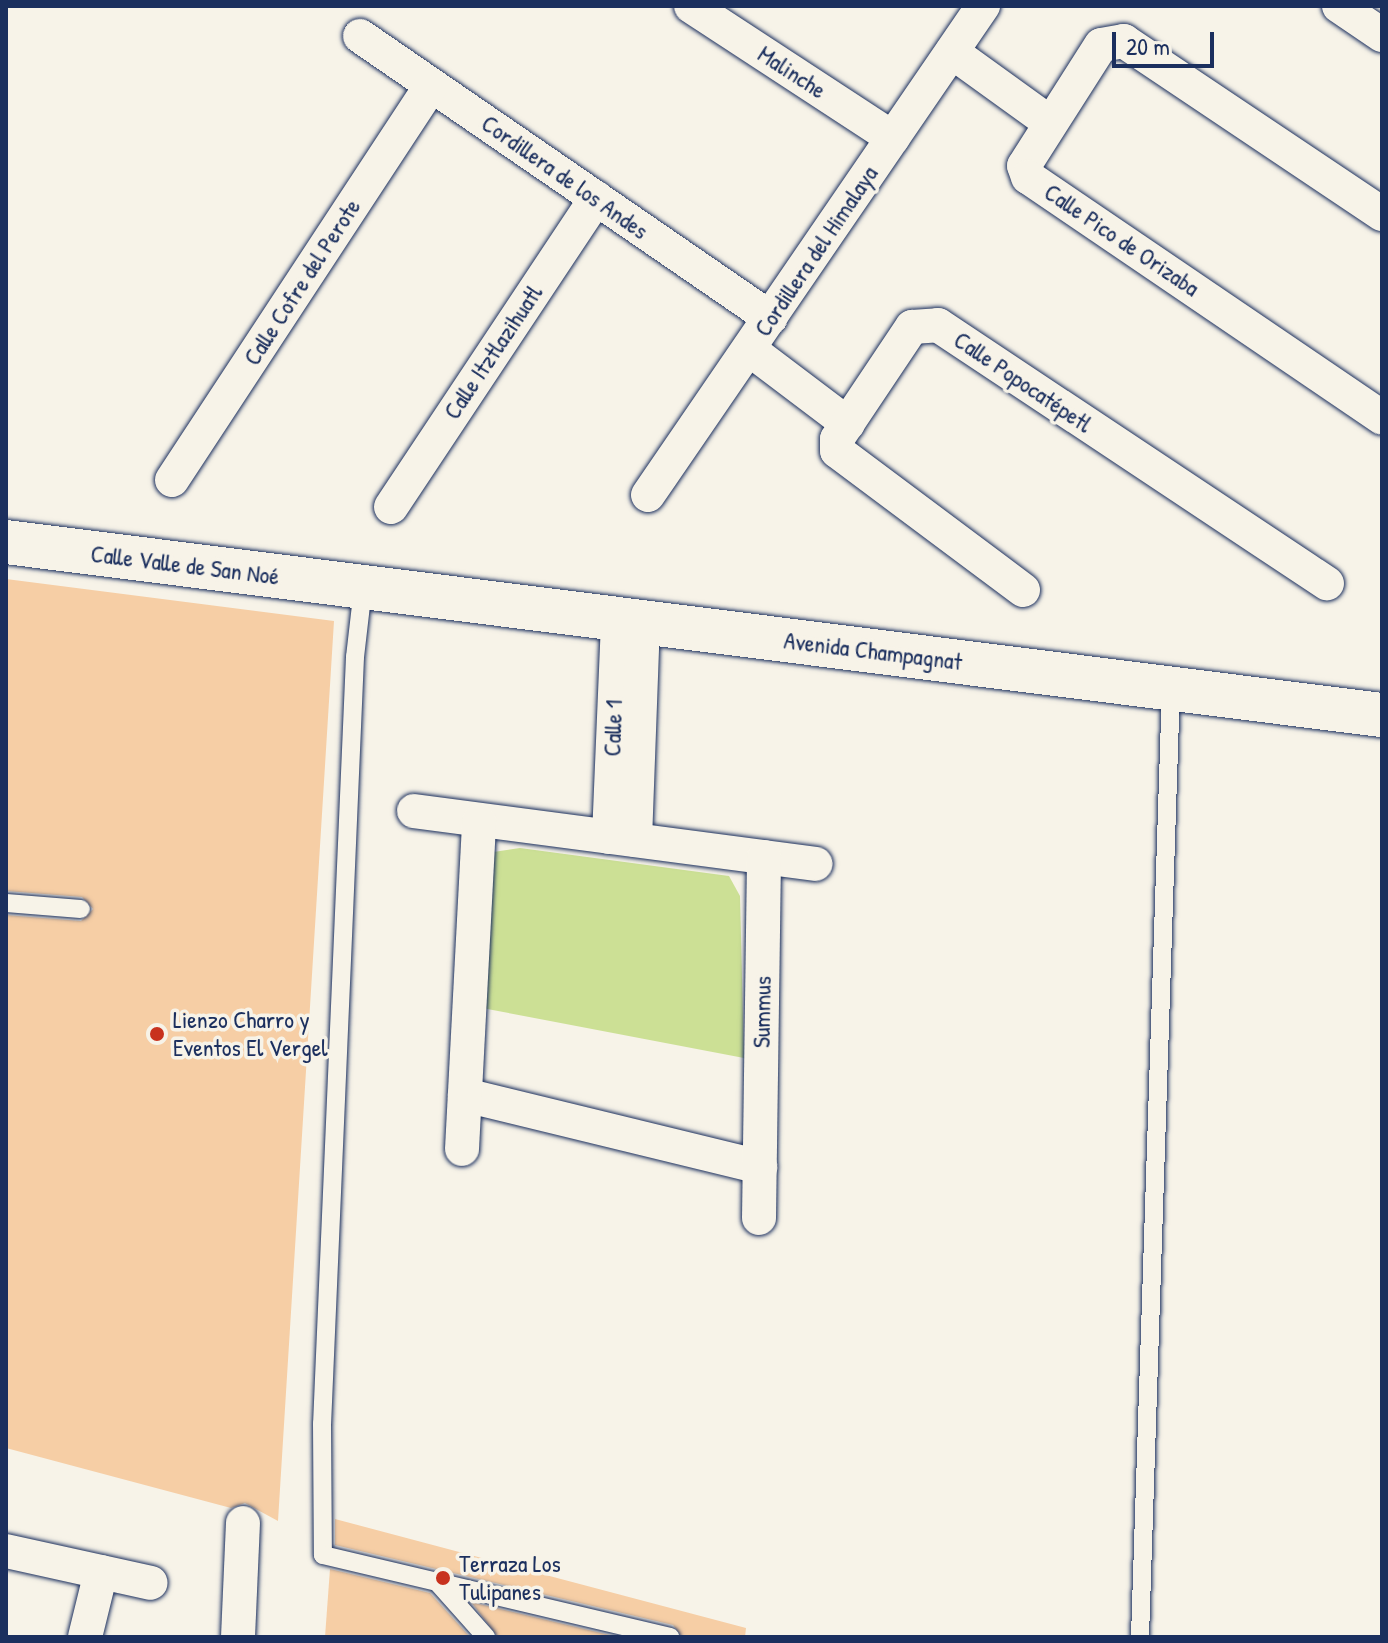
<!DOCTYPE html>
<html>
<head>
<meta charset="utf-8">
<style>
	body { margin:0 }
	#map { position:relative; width:1388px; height:1643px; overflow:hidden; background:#f7f3e8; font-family:"Patrick Hand",sans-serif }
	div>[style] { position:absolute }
	.green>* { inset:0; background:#cce095 }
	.building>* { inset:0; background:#f6cea5 }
	.roads { filter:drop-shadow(0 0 2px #1b2f5e) drop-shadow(0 0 2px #1b2f5e) }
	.lane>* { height:18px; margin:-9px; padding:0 9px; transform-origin:9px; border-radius:9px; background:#f7f3e8 }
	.street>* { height:34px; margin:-17px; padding:0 17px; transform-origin:17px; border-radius:17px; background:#f7f3e8 }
	.secondary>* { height:44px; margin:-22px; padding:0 22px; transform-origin:22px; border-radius:22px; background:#f7f3e8 }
	.dots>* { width:22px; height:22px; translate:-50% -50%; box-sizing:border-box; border:4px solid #f7f3e8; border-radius:50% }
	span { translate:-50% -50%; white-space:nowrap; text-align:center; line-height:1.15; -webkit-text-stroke:7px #f7f3e8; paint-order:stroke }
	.street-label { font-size:24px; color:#1b2f5e }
	.poi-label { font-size:24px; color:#1b2f5e }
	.left { translate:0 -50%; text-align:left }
	.frame { position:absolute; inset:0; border:8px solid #1b2f5e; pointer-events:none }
	.scale { position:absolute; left:1112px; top:32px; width:102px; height:36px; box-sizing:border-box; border:4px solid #1b2f5e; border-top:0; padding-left:10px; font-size:24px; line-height:28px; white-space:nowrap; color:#1b2f5e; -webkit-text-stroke:6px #f7f3e8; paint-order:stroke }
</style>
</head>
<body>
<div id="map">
	<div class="green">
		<i style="clip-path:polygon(520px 848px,729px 876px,740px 896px,744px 1058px,482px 1008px,487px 853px)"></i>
	</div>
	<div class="building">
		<i style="clip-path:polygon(6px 579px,334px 621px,278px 1521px,245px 1503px,231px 1508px,6px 1448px,6px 915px,81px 921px,93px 909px,82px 897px,6px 891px)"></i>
		<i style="clip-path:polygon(335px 1519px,746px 1628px,745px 1637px,682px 1637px,673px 1625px,335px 1545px)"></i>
		<i style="clip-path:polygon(330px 1569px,430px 1593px,470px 1637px,325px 1637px)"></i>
		<i style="clip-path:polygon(471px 1602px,618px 1637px,498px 1637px)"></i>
	</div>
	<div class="roads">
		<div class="lane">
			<i style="left:363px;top:588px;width:69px;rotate:96.6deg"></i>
			<i style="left:355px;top:657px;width:768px;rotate:92.46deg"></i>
			<i style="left:322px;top:1424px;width:131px;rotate:89.6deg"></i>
			<i style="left:323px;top:1555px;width:357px;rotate:13.3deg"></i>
			<i style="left:6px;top:903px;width:75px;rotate:4.6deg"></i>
			<i style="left:437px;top:1582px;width:74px;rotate:48.3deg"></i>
			<i style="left:1140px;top:1637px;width:950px;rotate:-88.13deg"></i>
		</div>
		<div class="street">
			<i style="left:691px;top:6px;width:241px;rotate:33.2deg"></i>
			<i style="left:1339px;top:6px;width:52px;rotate:34deg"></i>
			<i style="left:360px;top:36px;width:498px;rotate:34.5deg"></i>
			<i style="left:952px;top:52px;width:120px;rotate:35.8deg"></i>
			<i style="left:1382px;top:214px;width:311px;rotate:-146.2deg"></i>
			<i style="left:1124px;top:41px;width:23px;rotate:170deg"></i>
			<i style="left:1101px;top:45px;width:143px;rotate:122.5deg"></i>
			<i style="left:1024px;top:166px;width:12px;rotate:70deg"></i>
			<i style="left:1028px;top:177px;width:428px;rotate:34.2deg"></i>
			<i style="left:749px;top:349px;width:124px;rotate:37.1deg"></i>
			<i style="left:172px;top:480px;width:472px;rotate:-56.7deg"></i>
			<i style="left:648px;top:495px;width:593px;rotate:-55.59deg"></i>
			<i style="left:391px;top:507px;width:371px;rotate:-56.4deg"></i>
			<i style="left:1023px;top:590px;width:232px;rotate:-143.2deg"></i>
			<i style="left:837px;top:451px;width:12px;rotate:-90deg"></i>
			<i style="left:837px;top:439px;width:135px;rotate:-56.2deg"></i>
			<i style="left:912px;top:327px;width:26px;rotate:-4deg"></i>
			<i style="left:938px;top:325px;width:467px;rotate:33.6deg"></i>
			<i style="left:414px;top:811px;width:405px;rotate:7.5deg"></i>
			<i style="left:609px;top:837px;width:218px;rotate:-87.6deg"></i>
			<i style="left:635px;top:840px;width:217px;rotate:-87.9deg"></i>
			<i style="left:465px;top:1095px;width:304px;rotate:13.7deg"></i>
			<i style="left:462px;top:1149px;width:328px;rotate:-87deg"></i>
			<i style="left:759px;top:1218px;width:361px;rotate:-89.2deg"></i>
			<i style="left:6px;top:1551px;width:148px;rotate:12.4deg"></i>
			<i style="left:85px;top:1637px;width:67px;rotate:-76.2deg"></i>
			<i style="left:238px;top:1637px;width:114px;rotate:-87.5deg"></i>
		</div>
		<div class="secondary">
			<i style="left:6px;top:542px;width:1387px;rotate:7.17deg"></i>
		</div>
	</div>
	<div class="dots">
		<i style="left:157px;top:1034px;background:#c8321e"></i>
		<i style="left:443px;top:1578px;background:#c8321e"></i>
	</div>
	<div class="street-label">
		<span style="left:792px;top:72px;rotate:33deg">Malinche</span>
		<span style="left:565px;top:177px;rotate:35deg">Cordillera de los Andes</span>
		<span style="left:1122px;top:240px;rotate:34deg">Calle Pico de Orizaba</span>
		<span style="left:816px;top:251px;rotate:-56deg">Cordillera del Himalaya</span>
		<span style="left:302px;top:282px;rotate:-57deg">Calle Cofre del Perote</span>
		<span style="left:493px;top:352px;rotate:-56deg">Calle Itztlazihuatl</span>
		<span style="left:1023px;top:382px;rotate:34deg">Calle Popocatépetl</span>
		<span style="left:185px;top:565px;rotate:7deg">Calle Valle de San Noé</span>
		<span style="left:873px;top:651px;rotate:7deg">Avenida Champagnat</span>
		<span style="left:613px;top:728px;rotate:-88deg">Calle 1</span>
		<span style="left:762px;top:1012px;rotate:-89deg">Summus</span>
	</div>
	<div class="poi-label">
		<span class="left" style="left:173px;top:1034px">Lienzo Charro y<br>Eventos El Vergel</span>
		<span class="left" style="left:459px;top:1578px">Terraza Los<br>Tulipanes</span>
	</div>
	<div class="frame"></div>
	<div class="scale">20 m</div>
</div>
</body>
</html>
